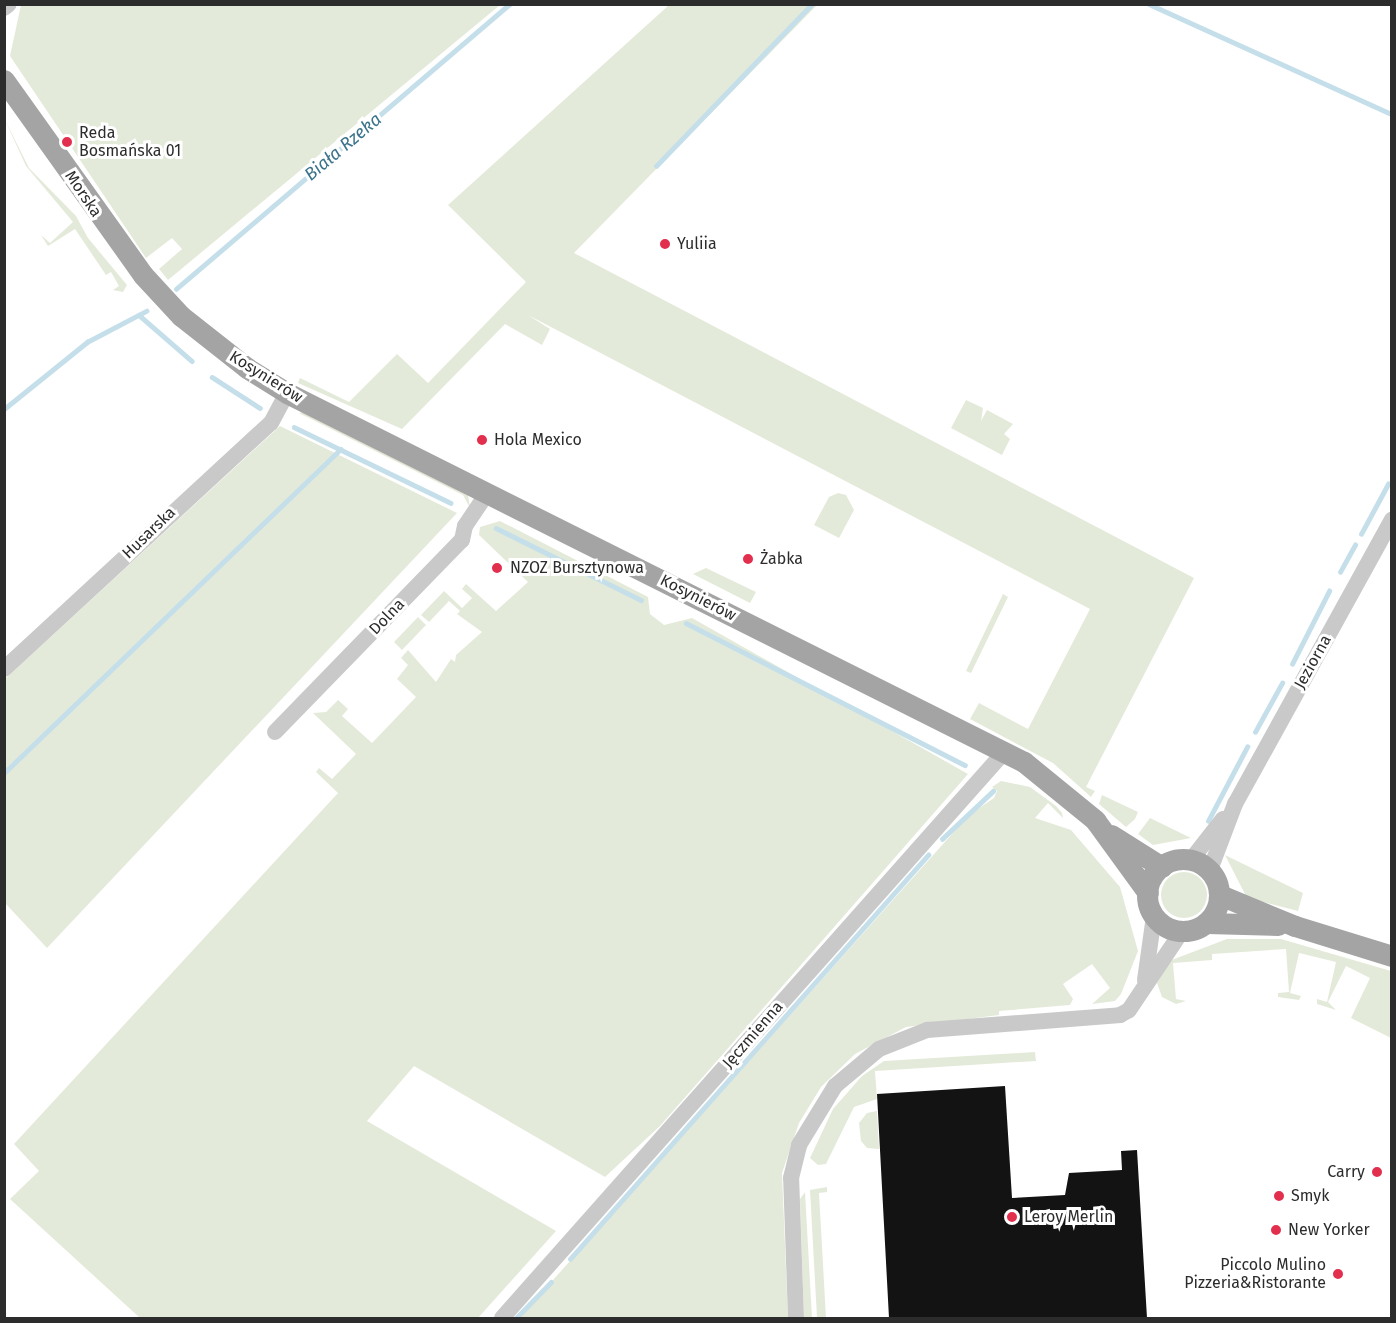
<!DOCTYPE html>
<html>
<head>
<meta charset="utf-8">
<style>
	body { margin:0 }
	#map { position:relative; width:1396px; height:1323px; overflow:hidden; background:#fff; font-family:"Fira Sans",sans-serif }
	div>[style] { position:absolute }
	.green>* { inset:0; background:#e4ead9 }
	.round { border-radius:50% }
	.stream>* { height:4.5px; margin:-2.25px; padding:0 2.25px; transform-origin:2.25px; border-radius:2.25px; background:#c5dfea }
	.building>* { inset:0; background:#131313 }
	.minor>* { height:16px; margin:-8px; padding:0 8px; transform-origin:8px; border-radius:8px; background:#c9c9c9 }
	.major>* { height:21px; margin:-10.5px; padding:0 10.5px; transform-origin:10.5px; border-radius:10.5px; background:#a4a4a4 }
	.major>.ring { margin:-10.5px; padding:0; box-sizing:content-box; background:none; border:21px solid #a4a4a4; border-radius:50% }
	.dots>* { width:16px; height:16px; translate:-50% -50%; box-sizing:border-box; border:3px solid #fff; border-radius:50% }
	span { translate:-50% -50%; white-space:nowrap; text-align:center; line-height:1.15; -webkit-text-stroke:6px #fff; paint-order:stroke }
	.poi-label { font-size:16px; color:#2c2c2c }
	.left { translate:0 -50%; text-align:left }
	.right { translate:-100% -50%; text-align:right }
	.street-label { font-size:16px; color:#2c2c2c }
	.water-label { font-size:18px; color:#3c748c; font-style:italic }
	.frame { position:absolute; inset:0; border:6px solid #2c2c2c; pointer-events:none }
</style>
</head>
<body>
<div id="map">
	<div class="green">
		<i style="clip-path:polygon(21px 5px,21px 4px,500px 5px,168px 280px,159px 269px,182px 249px,172px 238px,146px 258px,10px 56px)"></i>
		<i style="clip-path:polygon(669px 5px,817px 5px,574px 253px,1194px 578px,1086px 787px,1095px 791px,1091px 797px,1053px 763px,970px 719px,979px 703px,1028px 729px,1090px 609px,528px 315px,550px 329px,542px 345px,505px 324px,402px 429px,298px 383px,300px 378px,349px 402px,397px 354px,428px 383px,526px 282px,448px 205px)"></i>
		<i style="clip-path:polygon(4px 118px,29px 168px,76px 216px,88px 238px,127px 285px,123px 292px,113px 290px,119px 286px,111px 272px,106px 275px,75px 229px,48px 246px,41px 235px,50px 243px,73px 222px,26px 166px)"></i>
		<i style="clip-path:polygon(966px 400px,983px 408px,981px 421px,987px 410px,1013px 424px,1004px 434px,1010px 439px,1002px 455px,951px 428px)"></i>
		<i style="clip-path:polygon(304px 412px,468px 494px,470px 508px,463px 495px,299px 413px)"></i>
		<i style="clip-path:polygon(280px 426px,457px 513px,47px 948px,5px 903px,5px 679px)"></i>
		<i style="clip-path:polygon(838px 493px,846px 495px,854px 510px,839px 538px,814px 525px,829px 497px)"></i>
		<i style="clip-path:polygon(500px 521px,648px 597px,650px 614px,664px 625px,692px 618px,968px 774px,660px 1126px,605px 1177px,414px 1066px,367px 1121px,556px 1231px,478px 1318px,140px 1318px,10px 1199px,39px 1171px,14px 1144px,338px 793px,316px 772px,319px 768px,332px 779px,356px 754px,313px 713px,326px 712px,338px 700px,348px 709px,342px 716px,372px 743px,416px 697px,397px 679px,408px 665px,401px 658px,408px 650px,436px 682px,451px 659px,455px 662px,456px 655px,482px 632px,457px 614px,460px 611px,449px 601px,429px 622px,421px 615px,444px 591px,462px 608px,472px 598px,462px 589px,466px 584px,496px 611px,528px 582px,479px 535px,480px 527px)"></i>
		<i style="clip-path:polygon(706px 568px,756px 592px,750px 603px,693px 574px)"></i>
		<i style="clip-path:polygon(1003px 594px,1008px 597px,971px 673px,966px 671px)"></i>
		<i style="clip-path:polygon(418px 617px,426px 625px,402px 650px,394px 642px)"></i>
		<i style="clip-path:polygon(1001px 781px,1030px 787px,1056px 806px,1062px 813px,1063px 818px,1048px 803px,1035px 818px,1071px 830px,1120px 887px,1138px 951px,1121px 994px,1115px 1001px,1092px 1004px,1110px 988px,1092px 964px,1063px 984px,1073px 999px,1070px 1005px,999px 1011px,999px 1015px,906px 1027px,855px 1054px,821px 1087px,799px 1123px,782px 1173px,788px 1318px,519px 1318px,969px 815px,994px 798px,997px 791px,992px 787px)"></i>
		<i style="clip-path:polygon(1102px 795px,1138px 812px,1135px 819px,1126px 827px,1099px 804px)"></i>
		<i style="clip-path:polygon(1150px 818px,1191px 838px,1153px 845px,1138px 834px)"></i>
		<i style="clip-path:polygon(1225px 855px,1303px 893px,1298px 911px,1247px 898px)"></i>
		<i class="round" style="left:1161px;top:872px;width:46px;height:46px"></i>
		<i style="clip-path:polygon(1227px 939px,1281px 939px,1391px 971px,1391px 1038px,1351px 1018px,1370px 978px,1346px 966px,1328px 1002px,1336px 1010px,1317px 1004px,1317px 999px,1327px 1002px,1336px 962px,1299px 953px,1290px 993px,1301px 996px,1299px 1000px,1278px 997px,1278px 993px,1289px 992px,1286px 949px,1212px 954px,1212px 960px,1173px 963px,1176px 999px,1186px 1001px,1176px 1004px,1162px 997px,1157px 983px,1169px 961px)"></i>
		<i style="clip-path:polygon(1035px 1052px,1036px 1061px,875px 1071px,877px 1099px,854px 1107px,826px 1164px,818px 1165px,810px 1158px,833px 1109px,862px 1076px,884px 1061px)"></i>
		<i style="clip-path:polygon(877px 1111px,879px 1149px,867px 1148px,861px 1141px,859px 1123px,867px 1113px)"></i>
		<i style="clip-path:polygon(827px 1187px,827px 1192px,819px 1193px,826px 1318px,817px 1318px,810px 1190px)"></i>
		<i style="clip-path:polygon(805px 1192px,812px 1318px,804px 1318px,800px 1199px)"></i>
	</div>
	<div class="stream">
		<i style="left:1149px;top:4px;width:267px;rotate:24.4deg"></i>
		<i style="left:656px;top:166px;width:225px;rotate:-46.1deg"></i>
		<i style="left:176px;top:289px;width:439px;rotate:-40.5deg"></i>
		<i style="left:139px;top:315px;width:70px;rotate:41deg"></i>
		<i style="left:212px;top:377px;width:57px;rotate:32.9deg"></i>
		<i style="left:4px;top:409px;width:107px;rotate:-38.9deg"></i>
		<i style="left:87px;top:342px;width:67px;rotate:-27.7deg"></i>
		<i style="left:294px;top:427px;width:174px;rotate:25.8deg"></i>
		<i style="left:496px;top:528px;width:162px;rotate:26.4deg"></i>
		<i style="left:1361px;top:534px;width:57px;rotate:-61.6deg"></i>
		<i style="left:1340px;top:572px;width:31px;rotate:-61deg"></i>
		<i style="left:686px;top:623px;width:313px;rotate:27deg"></i>
		<i style="left:1292px;top:664px;width:82px;rotate:-63.1deg"></i>
		<i style="left:1255px;top:732px;width:56px;rotate:-61.1deg"></i>
		<i style="left:4px;top:773px;width:467px;rotate:-43.9deg"></i>
		<i style="left:1208px;top:821px;width:84px;rotate:-62.2deg"></i>
		<i style="left:942px;top:839px;width:70px;rotate:-43.3deg"></i>
		<i style="left:570px;top:1259px;width:540px;rotate:-48.45deg"></i>
		<i style="left:516px;top:1318px;width:50px;rotate:-45.8deg"></i>
	</div>
	<div class="building">
		<i style="clip-path:polygon(1005px 1086px,1012px 1198px,1065px 1195px,1069px 1173px,1122px 1170px,1121px 1151px,1137px 1150px,1147px 1318px,889px 1318px,877px 1094px)"></i>
	</div>
	<div class="minor">
		<i style="left:4px;top:8px;width:6px;rotate:-39deg"></i>
		<i style="left:4px;top:669px;width:363px;rotate:-42.7deg"></i>
		<i style="left:271px;top:423px;width:34px;rotate:-62deg"></i>
		<i style="left:275px;top:732px;width:268px;rotate:-45.8deg"></i>
		<i style="left:462px;top:540px;width:14px;rotate:-78deg"></i>
		<i style="left:465px;top:526px;width:40px;rotate:-56deg"></i>
		<i style="left:1191px;top:860px;width:52px;rotate:-52deg"></i>
		<i style="left:1210px;top:870px;width:71px;rotate:-69.3deg"></i>
		<i style="left:1235px;top:804px;width:325px;rotate:-61.1deg"></i>
		<i style="left:1145px;top:980px;width:65px;rotate:-82deg"></i>
		<i style="left:502px;top:1318px;width:758px;rotate:-48.42deg"></i>
		<i style="left:796px;top:1318px;width:140px;rotate:-92deg"></i>
		<i style="left:791px;top:1178px;width:34px;rotate:-76deg"></i>
		<i style="left:799px;top:1145px;width:69px;rotate:-58.6deg"></i>
		<i style="left:835px;top:1086px;width:57px;rotate:-40.1deg"></i>
		<i style="left:879px;top:1049px;width:52px;rotate:-21.6deg"></i>
		<i style="left:927px;top:1030px;width:194px;rotate:-4.4deg"></i>
		<i style="left:1120px;top:1015px;width:10px;rotate:-29deg"></i>
		<i style="left:1129px;top:1010px;width:95px;rotate:-56.1deg"></i>
	</div>
	<div class="major">
		<i style="left:4px;top:80px;width:239px;rotate:54.5deg"></i>
		<i style="left:143px;top:275px;width:56px;rotate:47.2deg"></i>
		<i style="left:181px;top:316px;width:84px;rotate:38.2deg"></i>
		<i style="left:247px;top:368px;width:47px;rotate:32deg"></i>
		<i style="left:287px;top:393px;width:824px;rotate:26.6deg"></i>
		<i style="left:1024px;top:762px;width:92px;rotate:39.2deg"></i>
		<i style="left:1095px;top:820px;width:90px;rotate:54deg"></i>
		<i style="left:1111px;top:835px;width:60px;rotate:32.1deg"></i>
		<i class="ring" style="left:1147px;top:859px;width:51px;height:51px"></i>
		<i style="left:1220px;top:895px;width:81px;rotate:22.5deg"></i>
		<i style="left:1295px;top:926px;width:102px;rotate:17.2deg"></i>
		<i style="left:1207px;top:923px;width:71px;rotate:1.6deg"></i>
	</div>
	<div class="dots">
		<i style="left:67px;top:142px;background:#e12f4d"></i>
		<i style="left:665px;top:244px;background:#e12f4d"></i>
		<i style="left:482px;top:440px;background:#e12f4d"></i>
		<i style="left:748px;top:559px;background:#e12f4d"></i>
		<i style="left:497px;top:568px;background:#e12f4d"></i>
		<i style="left:1377px;top:1172px;background:#e12f4d"></i>
		<i style="left:1279px;top:1196px;background:#e12f4d"></i>
		<i style="left:1012px;top:1217px;background:#e12f4d"></i>
		<i style="left:1276px;top:1230px;background:#e12f4d"></i>
		<i style="left:1338px;top:1274px;background:#e12f4d"></i>
	</div>
	<div class="poi-label">
		<span class="left" style="left:79px;top:142px">Reda<br>Bosmańska 01</span>
		<span class="left" style="left:677px;top:244px">Yuliia</span>
		<span class="left" style="left:494px;top:440px">Hola Mexico</span>
		<span class="left" style="left:760px;top:559px">Żabka</span>
		<span class="left" style="left:510px;top:568px">NZOZ Bursztynowa</span>
		<span class="right" style="left:1365px;top:1172px">Carry</span>
		<span class="left" style="left:1291px;top:1196px">Smyk</span>
		<span class="left" style="left:1024px;top:1217px">Leroy Merlin</span>
		<span class="left" style="left:1288px;top:1230px">New Yorker</span>
		<span class="right" style="left:1326px;top:1274px">Piccolo Mulino<br>Pizzeria&amp;Ristorante</span>
	</div>
	<div class="street-label">
		<span style="left:83px;top:194px;rotate:56deg">Morska</span>
		<span style="left:266px;top:377px;rotate:32deg">Kosynierów</span>
		<span style="left:149px;top:533px;rotate:-44deg">Husarska</span>
		<span style="left:698px;top:598px;rotate:27deg">Kosynierów</span>
		<span style="left:387px;top:617px;rotate:-46deg">Dolna</span>
		<span style="left:1313px;top:662px;rotate:-61deg">Jeziorna</span>
		<span style="left:753px;top:1035px;rotate:-49deg">Jęczmienna</span>
	</div>
	<div class="water-label">
		<span style="left:343px;top:147px;rotate:-40deg">Biała Rzeka</span>
	</div>
	<div class="frame"></div>
</div>
</body>
</html>
